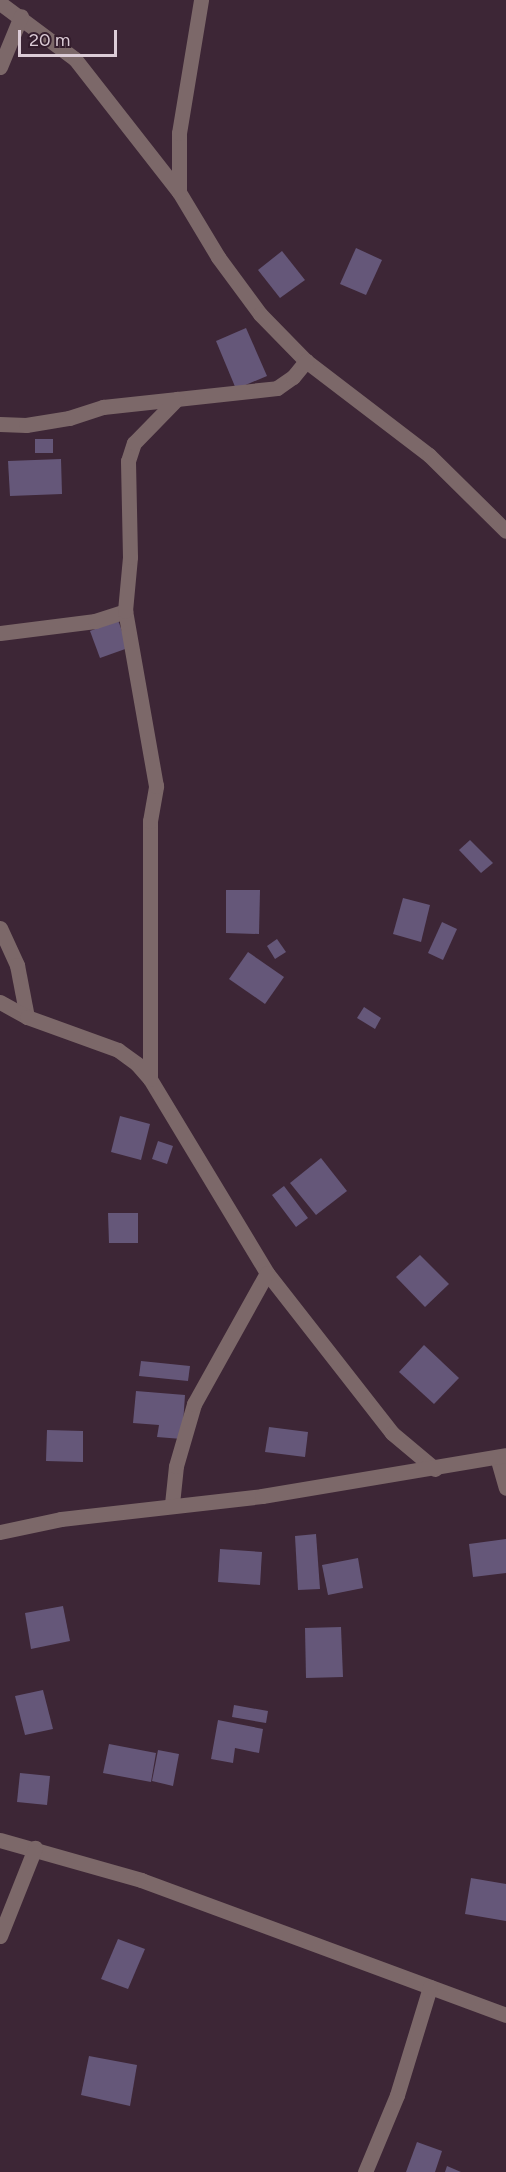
<!DOCTYPE html>
<html>
<head>
<meta charset="utf-8">
<style>
	body { margin:0 }
	#map { position:relative; width:506px; height:2172px; overflow:hidden; background:#3d2636; font-family:Figtree,sans-serif }
	div>[style] { position:absolute }
	.building>* { inset:0; background:#655779 }
	.minor>* { height:15px; margin:-7.5px; padding:0 7.5px; transform-origin:7.5px; border-radius:7.5px; background:#7c6869 }
	span { translate:-50% -50%; white-space:nowrap; text-align:center; line-height:1.15; -webkit-text-stroke:5px #331c2c; paint-order:stroke }
	.scale { position:absolute; left:18px; top:30px; width:99px; height:27px; box-sizing:border-box; border:3px solid #dcccd7; border-top:0; padding-left:8px; font-size:18px; line-height:21px; white-space:nowrap; color:#dcccd7; -webkit-text-stroke:4px #331c2c; paint-order:stroke }
</style>
</head>
<body>
<div id="map">
	<div class="building">
		<i style="clip-path:polygon(356px 248px,382px 260px,366px 295px,340px 284px)"></i>
		<i style="clip-path:polygon(282px 251px,305px 280px,280px 298px,258px 270px)"></i>
		<i style="clip-path:polygon(246px 328px,267px 376px,236px 389px,216px 341px)"></i>
		<i style="clip-path:polygon(35px 439px,53px 439px,53px 453px,35px 453px)"></i>
		<i style="clip-path:polygon(61px 459px,62px 494px,10px 496px,8px 461px)"></i>
		<i style="clip-path:polygon(118px 620px,128px 648px,100px 658px,90px 631px)"></i>
		<i style="clip-path:polygon(470px 840px,493px 863px,481px 873px,459px 850px)"></i>
		<i style="clip-path:polygon(226px 890px,260px 890px,259px 934px,226px 933px)"></i>
		<i style="clip-path:polygon(403px 898px,430px 905px,421px 942px,393px 934px)"></i>
		<i style="clip-path:polygon(442px 922px,457px 929px,443px 960px,428px 953px)"></i>
		<i style="clip-path:polygon(277px 939px,286px 952px,275px 959px,267px 946px)"></i>
		<i style="clip-path:polygon(248px 952px,284px 977px,265px 1004px,229px 979px)"></i>
		<i style="clip-path:polygon(364px 1007px,381px 1018px,375px 1029px,357px 1018px)"></i>
		<i style="clip-path:polygon(120px 1116px,150px 1124px,141px 1160px,111px 1152px)"></i>
		<i style="clip-path:polygon(158px 1141px,173px 1146px,167px 1164px,152px 1159px)"></i>
		<i style="clip-path:polygon(321px 1158px,347px 1191px,316px 1215px,290px 1183px)"></i>
		<i style="clip-path:polygon(284px 1186px,308px 1218px,296px 1227px,272px 1195px)"></i>
		<i style="clip-path:polygon(108px 1213px,138px 1213px,138px 1243px,109px 1243px)"></i>
		<i style="clip-path:polygon(420px 1255px,449px 1284px,425px 1307px,396px 1277px)"></i>
		<i style="clip-path:polygon(424px 1345px,459px 1378px,434px 1404px,399px 1372px)"></i>
		<i style="clip-path:polygon(141px 1361px,190px 1366px,188px 1381px,139px 1376px)"></i>
		<i style="clip-path:polygon(136px 1391px,185px 1395px,182px 1439px,157px 1437px,159px 1425px,133px 1423px)"></i>
		<i style="clip-path:polygon(269px 1427px,308px 1432px,305px 1457px,265px 1452px)"></i>
		<i style="clip-path:polygon(47px 1430px,83px 1431px,83px 1462px,46px 1461px)"></i>
		<i style="clip-path:polygon(316px 1534px,320px 1589px,298px 1590px,295px 1536px)"></i>
		<i style="clip-path:polygon(506px 1539px,506px 1573px,473px 1577px,469px 1544px)"></i>
		<i style="clip-path:polygon(220px 1549px,262px 1552px,260px 1585px,218px 1582px)"></i>
		<i style="clip-path:polygon(358px 1558px,363px 1588px,328px 1595px,322px 1565px)"></i>
		<i style="clip-path:polygon(63px 1606px,70px 1641px,31px 1649px,25px 1613px)"></i>
		<i style="clip-path:polygon(341px 1627px,343px 1677px,306px 1678px,305px 1628px)"></i>
		<i style="clip-path:polygon(43px 1690px,53px 1729px,25px 1735px,15px 1696px)"></i>
		<i style="clip-path:polygon(234px 1705px,268px 1711px,266px 1723px,232px 1717px)"></i>
		<i style="clip-path:polygon(218px 1720px,263px 1729px,259px 1753px,235px 1748px,233px 1763px,211px 1759px)"></i>
		<i style="clip-path:polygon(109px 1744px,156px 1753px,151px 1782px,103px 1773px)"></i>
		<i style="clip-path:polygon(158px 1750px,179px 1754px,173px 1786px,152px 1781px)"></i>
		<i style="clip-path:polygon(20px 1773px,50px 1776px,47px 1805px,17px 1802px)"></i>
		<i style="clip-path:polygon(471px 1878px,506px 1884px,506px 1921px,465px 1914px)"></i>
		<i style="clip-path:polygon(118px 1939px,145px 1949px,128px 1989px,101px 1979px)"></i>
		<i style="clip-path:polygon(89px 2056px,137px 2065px,130px 2106px,81px 2095px)"></i>
		<i style="clip-path:polygon(417px 2142px,442px 2151px,435px 2172px,406px 2172px)"></i>
		<i style="clip-path:polygon(447px 2166px,461px 2172px,445px 2172px)"></i>
	</div>
	<div class="minor">
		<i style="left:0;top:3px;width:94px;rotate:36.7deg"></i>
		<i style="left:75px;top:59px;width:169px;rotate:52deg"></i>
		<i style="left:179px;top:192px;width:76px;rotate:59deg"></i>
		<i style="left:218px;top:257px;width:71px;rotate:53.6deg"></i>
		<i style="left:260px;top:314px;width:66px;rotate:45.6deg"></i>
		<i style="left:306px;top:361px;width:155px;rotate:37.4deg"></i>
		<i style="left:429px;top:455px;width:108px;rotate:44.6deg"></i>
		<i style="left:0;top:67px;width:55px;rotate:-67.6deg"></i>
		<i style="left:179px;top:192px;width:59px;rotate:-90deg"></i>
		<i style="left:179px;top:133px;width:135px;rotate:-80.6deg"></i>
		<i style="left:0;top:424px;width:26px;rotate:2deg"></i>
		<i style="left:26px;top:425px;width:44px;rotate:-9.2deg"></i>
		<i style="left:69px;top:418px;width:36px;rotate:-18deg"></i>
		<i style="left:103px;top:407px;width:175px;rotate:-6.2deg"></i>
		<i style="left:277px;top:388px;width:19px;rotate:-35deg"></i>
		<i style="left:293px;top:377px;width:21px;rotate:-51deg"></i>
		<i style="left:0;top:633px;width:96px;rotate:-7.2deg"></i>
		<i style="left:95px;top:621px;width:32px;rotate:-18deg"></i>
		<i style="left:0;top:928px;width:41px;rotate:65.3deg"></i>
		<i style="left:17px;top:965px;width:53px;rotate:79.1deg"></i>
		<i style="left:0;top:1002px;width:31px;rotate:29deg"></i>
		<i style="left:27px;top:1017px;width:97px;rotate:19.9deg"></i>
		<i style="left:118px;top:1050px;width:24px;rotate:36deg"></i>
		<i style="left:137px;top:1064px;width:20px;rotate:49deg"></i>
		<i style="left:150px;top:1079px;width:227px;rotate:58.9deg"></i>
		<i style="left:267px;top:1273px;width:203px;rotate:52deg"></i>
		<i style="left:392px;top:1433px;width:56px;rotate:39.9deg"></i>
		<i style="left:150px;top:1079px;width:258px;rotate:-90deg"></i>
		<i style="left:150px;top:821px;width:36px;rotate:-80deg"></i>
		<i style="left:156px;top:786px;width:178px;rotate:-100deg"></i>
		<i style="left:125px;top:611px;width:54px;rotate:-84.7deg"></i>
		<i style="left:130px;top:557px;width:96px;rotate:-91.2deg"></i>
		<i style="left:128px;top:461px;width:19px;rotate:-72deg"></i>
		<i style="left:134px;top:443px;width:62px;rotate:-45.7deg"></i>
		<i style="left:497px;top:1457px;width:32px;rotate:74deg"></i>
		<i style="left:172px;top:1504px;width:38px;rotate:-84deg"></i>
		<i style="left:176px;top:1466px;width:65px;rotate:-73.8deg"></i>
		<i style="left:194px;top:1404px;width:150px;rotate:-60.9deg"></i>
		<i style="left:0;top:1532px;width:62px;rotate:-12deg"></i>
		<i style="left:61px;top:1519px;width:202px;rotate:-6.5deg"></i>
		<i style="left:262px;top:1496px;width:247px;rotate:-9.5deg"></i>
		<i style="left:0;top:1840px;width:147px;rotate:15.8deg"></i>
		<i style="left:141px;top:1880px;width:389px;rotate:20.3deg"></i>
		<i style="left:0;top:1936px;width:95px;rotate:-68.3deg"></i>
		<i style="left:365px;top:2172px;width:83px;rotate:-67.4deg"></i>
		<i style="left:397px;top:2095px;width:113px;rotate:-73deg"></i>
	</div>
	<div class="scale">20 m</div>
</div>
</body>
</html>
